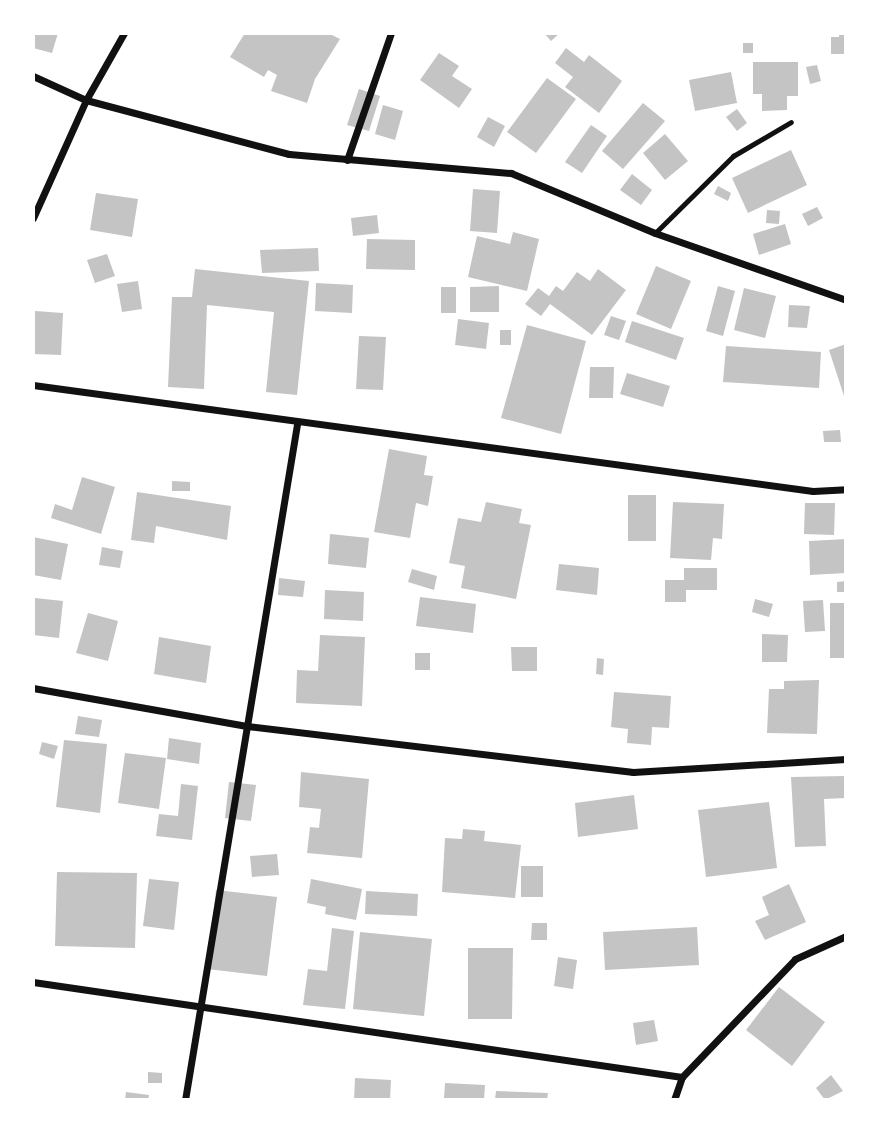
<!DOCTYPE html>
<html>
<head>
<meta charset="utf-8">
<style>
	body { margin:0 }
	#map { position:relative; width:879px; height:1133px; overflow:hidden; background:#fff; font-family:Cabin,sans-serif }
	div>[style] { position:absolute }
	.building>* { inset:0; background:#c4c4c4 }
	.service>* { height:5px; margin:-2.5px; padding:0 2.5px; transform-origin:2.5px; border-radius:2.5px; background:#111 }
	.minor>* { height:7px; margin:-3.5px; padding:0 3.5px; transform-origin:3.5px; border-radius:3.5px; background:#111 }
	span { translate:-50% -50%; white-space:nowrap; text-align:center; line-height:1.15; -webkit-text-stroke:7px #fff; paint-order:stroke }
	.frame { position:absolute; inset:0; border:35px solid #fff; pointer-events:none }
</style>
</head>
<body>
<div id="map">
	<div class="building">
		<i style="clip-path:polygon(33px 33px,58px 33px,52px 53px,33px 48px)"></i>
		<i style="clip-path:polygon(245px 33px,328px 33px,340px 39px,315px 79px,307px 103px,271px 91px,277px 75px,268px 70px,264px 77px,230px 57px)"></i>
		<i style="clip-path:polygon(544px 33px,560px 33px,551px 41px)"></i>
		<i style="clip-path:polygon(839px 33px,846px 33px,846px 54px,831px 54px,831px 37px,839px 37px)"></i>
		<i style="clip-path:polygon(743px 43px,753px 43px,753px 53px,743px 53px)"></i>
		<i style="clip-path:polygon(566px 48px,584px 62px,589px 55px,622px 81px,599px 113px,565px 87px,573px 77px,555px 63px)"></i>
		<i style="clip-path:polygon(439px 53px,459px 66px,452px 76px,472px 89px,459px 108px,420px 80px)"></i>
		<i style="clip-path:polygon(753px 62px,798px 62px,798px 96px,787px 96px,787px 110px,762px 111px,762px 94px,753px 94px)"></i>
		<i style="clip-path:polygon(817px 65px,821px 81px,810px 84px,806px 67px)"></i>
		<i style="clip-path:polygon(731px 72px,737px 103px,695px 111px,689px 80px)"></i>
		<i style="clip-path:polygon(547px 78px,576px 99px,536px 153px,507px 132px)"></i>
		<i style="clip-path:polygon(359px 89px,380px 96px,369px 131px,347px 125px)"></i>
		<i style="clip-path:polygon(643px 103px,665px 121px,623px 169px,602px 151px)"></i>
		<i style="clip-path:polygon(383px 105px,403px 111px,395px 140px,375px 134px)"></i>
		<i style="clip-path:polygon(737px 109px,747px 123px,737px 131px,726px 117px)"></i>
		<i style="clip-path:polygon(488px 117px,505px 126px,494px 147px,477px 137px)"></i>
		<i style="clip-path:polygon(591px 125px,607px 136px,582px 173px,565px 162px)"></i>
		<i style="clip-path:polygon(665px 134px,688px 161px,665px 180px,643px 153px)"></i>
		<i style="clip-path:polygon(791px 150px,807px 185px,748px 213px,732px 178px)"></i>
		<i style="clip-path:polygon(632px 174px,652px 190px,641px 205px,620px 190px)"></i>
		<i style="clip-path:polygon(718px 186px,731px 193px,728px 201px,714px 194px)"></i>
		<i style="clip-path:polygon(473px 189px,500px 191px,497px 233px,470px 231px)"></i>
		<i style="clip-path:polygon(96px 193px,138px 199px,132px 237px,90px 230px)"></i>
		<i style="clip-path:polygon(817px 207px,823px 218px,808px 226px,802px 214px)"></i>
		<i style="clip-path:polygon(767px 210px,780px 211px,779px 224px,766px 223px)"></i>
		<i style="clip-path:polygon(377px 215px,379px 233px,353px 236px,351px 218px)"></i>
		<i style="clip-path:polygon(785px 224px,791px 244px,759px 255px,753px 234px)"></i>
		<i style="clip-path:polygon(513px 232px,539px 239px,527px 291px,468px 277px,477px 236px,510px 244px)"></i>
		<i style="clip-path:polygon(367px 239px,415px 240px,415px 270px,366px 269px)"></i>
		<i style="clip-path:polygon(318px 248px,319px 271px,262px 273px,260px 250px)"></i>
		<i style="clip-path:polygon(107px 254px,115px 276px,95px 283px,87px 260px)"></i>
		<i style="clip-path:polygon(656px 266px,691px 281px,671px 329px,636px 314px)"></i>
		<i style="clip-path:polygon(195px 269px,309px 281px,297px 395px,266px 392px,274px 312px,207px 305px,204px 389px,168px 387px,172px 297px,192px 297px)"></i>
		<i style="clip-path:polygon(598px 269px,626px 290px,592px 335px,550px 304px,541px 316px,525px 304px,538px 288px,549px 296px,556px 286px,563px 291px,577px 272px,590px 281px)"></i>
		<i style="clip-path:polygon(138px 281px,142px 309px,122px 312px,117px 284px)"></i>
		<i style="clip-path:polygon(316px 283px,353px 285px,352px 313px,315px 311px)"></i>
		<i style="clip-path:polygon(499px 286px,499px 312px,470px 312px,470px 287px)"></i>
		<i style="clip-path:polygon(718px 286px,735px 291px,723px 336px,706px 331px)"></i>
		<i style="clip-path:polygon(441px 287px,456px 287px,456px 313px,441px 313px)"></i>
		<i style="clip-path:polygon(744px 288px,776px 296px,765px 338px,734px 330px)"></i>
		<i style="clip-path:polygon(789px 305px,810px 306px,807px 328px,788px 327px)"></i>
		<i style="clip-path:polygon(35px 311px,63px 313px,61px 355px,33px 354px)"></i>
		<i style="clip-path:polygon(611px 316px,626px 321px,619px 340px,604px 335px)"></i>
		<i style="clip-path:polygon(458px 319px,489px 323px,486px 349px,455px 345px)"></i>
		<i style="clip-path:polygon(632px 321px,684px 338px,676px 360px,625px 342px)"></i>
		<i style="clip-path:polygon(527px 325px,586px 341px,561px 434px,501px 418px)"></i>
		<i style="clip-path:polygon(500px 330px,511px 330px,511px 345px,500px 345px)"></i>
		<i style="clip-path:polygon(359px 336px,386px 337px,383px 390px,356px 389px)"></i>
		<i style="clip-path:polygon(846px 344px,846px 399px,845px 399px,829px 350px)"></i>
		<i style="clip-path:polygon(726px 346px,821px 352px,819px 388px,723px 382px)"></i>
		<i style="clip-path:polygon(590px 367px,614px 367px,613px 398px,589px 398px)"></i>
		<i style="clip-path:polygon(627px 373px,670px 386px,663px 407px,620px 394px)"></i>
		<i style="clip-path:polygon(840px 430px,841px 442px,824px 442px,823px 431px)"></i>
		<i style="clip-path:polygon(389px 449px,427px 456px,424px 475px,433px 476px,428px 506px,416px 503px,410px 538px,374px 532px)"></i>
		<i style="clip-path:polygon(82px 477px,115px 487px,101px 534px,51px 518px,55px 504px,72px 510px)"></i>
		<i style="clip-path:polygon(172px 481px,190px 482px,190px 491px,172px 491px)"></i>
		<i style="clip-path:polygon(137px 492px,231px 506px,227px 540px,156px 526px,154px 543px,131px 540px)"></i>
		<i style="clip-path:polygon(628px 495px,656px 495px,656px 541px,628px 541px)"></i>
		<i style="clip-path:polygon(486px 502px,522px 509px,519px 523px,531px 525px,516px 599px,461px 588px,465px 566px,449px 563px,458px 518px,481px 522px)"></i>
		<i style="clip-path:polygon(673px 502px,724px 504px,722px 539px,713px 538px,711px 560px,670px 558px)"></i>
		<i style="clip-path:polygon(805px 503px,835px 503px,834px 535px,804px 534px)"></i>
		<i style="clip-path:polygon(330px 534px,369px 538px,366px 568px,328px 564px)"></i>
		<i style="clip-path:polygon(33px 537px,68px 544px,61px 580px,33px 575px)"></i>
		<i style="clip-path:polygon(846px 539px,846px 573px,810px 575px,809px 541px)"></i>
		<i style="clip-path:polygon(102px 547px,123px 551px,120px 568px,99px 565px)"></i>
		<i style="clip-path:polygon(559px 564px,599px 568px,597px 595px,556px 590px)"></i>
		<i style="clip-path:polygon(684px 568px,717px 568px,717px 590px,686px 590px,686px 602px,665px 602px,665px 580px,684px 580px)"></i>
		<i style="clip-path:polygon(412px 569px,437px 576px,434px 590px,408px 582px)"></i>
		<i style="clip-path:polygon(279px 578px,305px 581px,303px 597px,278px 595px)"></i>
		<i style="clip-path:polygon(846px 581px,846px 592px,837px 592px,837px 582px)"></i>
		<i style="clip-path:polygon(325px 590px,364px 592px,363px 621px,324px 619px)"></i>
		<i style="clip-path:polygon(420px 597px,476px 604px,473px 633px,416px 626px)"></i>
		<i style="clip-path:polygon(35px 598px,63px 601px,59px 638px,33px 635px)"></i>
		<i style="clip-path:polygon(755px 599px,773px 604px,769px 617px,752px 612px)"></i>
		<i style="clip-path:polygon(823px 600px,825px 631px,805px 632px,803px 601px)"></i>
		<i style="clip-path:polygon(830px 603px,846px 603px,846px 658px,830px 658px)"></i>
		<i style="clip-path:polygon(88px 613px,118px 621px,108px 661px,76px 653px)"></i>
		<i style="clip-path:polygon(762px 634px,788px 635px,787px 662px,762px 662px)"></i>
		<i style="clip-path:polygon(320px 635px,365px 637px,362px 706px,296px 703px,297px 670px,318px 671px)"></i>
		<i style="clip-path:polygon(159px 637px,211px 646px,206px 683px,154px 674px)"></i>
		<i style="clip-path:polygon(511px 647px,537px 647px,537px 671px,512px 671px)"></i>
		<i style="clip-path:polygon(415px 653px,430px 653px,430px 670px,415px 670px)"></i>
		<i style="clip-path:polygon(597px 658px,604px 659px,603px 675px,596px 674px)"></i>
		<i style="clip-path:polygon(819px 680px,817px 734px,767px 733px,769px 689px,784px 689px,784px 681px)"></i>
		<i style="clip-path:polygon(614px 692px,671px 696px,669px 728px,652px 727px,651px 745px,627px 743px,628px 729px,611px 727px)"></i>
		<i style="clip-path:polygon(78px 716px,102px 720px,99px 737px,75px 734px)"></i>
		<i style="clip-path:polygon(169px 738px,201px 743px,199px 764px,167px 759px)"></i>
		<i style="clip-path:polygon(64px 740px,107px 744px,100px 813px,56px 807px)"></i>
		<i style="clip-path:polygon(42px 742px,58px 746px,54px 759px,39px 754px)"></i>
		<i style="clip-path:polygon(125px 753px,166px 758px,159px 809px,118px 803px)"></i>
		<i style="clip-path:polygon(301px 772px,369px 779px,362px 858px,307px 853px,310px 827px,319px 828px,321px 809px,299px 807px)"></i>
		<i style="clip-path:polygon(846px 776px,846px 798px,824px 799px,826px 846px,795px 847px,791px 777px)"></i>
		<i style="clip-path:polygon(229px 782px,256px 785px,251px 821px,225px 818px)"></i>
		<i style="clip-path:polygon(181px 784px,198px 786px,192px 840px,156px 836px,159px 814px,178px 816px)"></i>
		<i style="clip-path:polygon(634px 795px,638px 829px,578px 837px,575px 803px)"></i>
		<i style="clip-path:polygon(769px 802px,777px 868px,706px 877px,698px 810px)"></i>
		<i style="clip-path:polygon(463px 829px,485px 831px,484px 841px,521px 845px,515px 898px,442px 892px,445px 838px,462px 839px)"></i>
		<i style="clip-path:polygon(277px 854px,279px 875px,252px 877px,250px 856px)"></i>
		<i style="clip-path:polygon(521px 866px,543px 866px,543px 897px,521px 897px)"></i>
		<i style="clip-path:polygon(57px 872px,137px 873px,135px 948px,55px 946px)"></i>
		<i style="clip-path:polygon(149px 879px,179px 882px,174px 930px,143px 926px)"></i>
		<i style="clip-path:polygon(311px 879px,362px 889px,356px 920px,325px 914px,326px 907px,307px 903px)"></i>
		<i style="clip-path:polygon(789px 884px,806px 922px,765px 940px,755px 921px,769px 915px,762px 897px)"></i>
		<i style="clip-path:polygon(216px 890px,277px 897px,267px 976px,207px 969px)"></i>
		<i style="clip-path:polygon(366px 891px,418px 894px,417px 916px,365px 914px)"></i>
		<i style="clip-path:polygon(532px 923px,547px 923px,547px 940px,531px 940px)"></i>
		<i style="clip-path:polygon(697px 927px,699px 965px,605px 970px,603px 932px)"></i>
		<i style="clip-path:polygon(332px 928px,354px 931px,345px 1009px,303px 1005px,308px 969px,327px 971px)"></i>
		<i style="clip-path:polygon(360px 932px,432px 939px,424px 1016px,353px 1009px)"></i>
		<i style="clip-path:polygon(468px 948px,513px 948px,512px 1019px,468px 1019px)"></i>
		<i style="clip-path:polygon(558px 957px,577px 960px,573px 989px,554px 986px)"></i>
		<i style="clip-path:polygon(779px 987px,825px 1022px,792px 1066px,746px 1030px)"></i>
		<i style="clip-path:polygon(654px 1020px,658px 1041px,636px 1045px,633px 1023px)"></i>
		<i style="clip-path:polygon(148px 1072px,162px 1073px,162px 1083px,148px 1083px)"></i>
		<i style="clip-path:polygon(831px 1075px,843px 1091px,825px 1100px,816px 1088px)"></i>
		<i style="clip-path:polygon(355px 1078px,391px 1080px,390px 1100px,354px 1100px)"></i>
		<i style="clip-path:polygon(445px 1083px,485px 1085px,484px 1100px,431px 1100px,444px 1098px)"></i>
		<i style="clip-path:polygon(496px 1091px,548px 1093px,547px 1100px,495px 1100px)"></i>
		<i style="clip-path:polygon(126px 1092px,149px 1095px,148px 1100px,125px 1100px)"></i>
	</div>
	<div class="service">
		<i style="left:655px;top:233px;width:110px;rotate:-44.6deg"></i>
		<i style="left:733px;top:156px;width:67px;rotate:-30.4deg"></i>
	</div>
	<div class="minor">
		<i style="left:33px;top:76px;width:58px;rotate:24.4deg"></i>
		<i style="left:86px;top:100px;width:210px;rotate:14.9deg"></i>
		<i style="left:289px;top:154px;width:223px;rotate:4.9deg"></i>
		<i style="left:511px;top:173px;width:156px;rotate:22.6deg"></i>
		<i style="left:655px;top:233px;width:202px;rotate:19.3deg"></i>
		<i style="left:347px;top:160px;width:134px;rotate:-70.9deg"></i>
		<i style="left:33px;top:218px;width:129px;rotate:-65.8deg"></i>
		<i style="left:86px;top:100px;width:77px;rotate:-60.4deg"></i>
		<i style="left:33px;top:385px;width:787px;rotate:7.74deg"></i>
		<i style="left:813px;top:491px;width:33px;rotate:-3deg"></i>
		<i style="left:33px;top:688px;width:217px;rotate:10.1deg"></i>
		<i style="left:247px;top:726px;width:389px;rotate:6.8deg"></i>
		<i style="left:633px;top:772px;width:213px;rotate:-3.5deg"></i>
		<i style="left:33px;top:982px;width:656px;rotate:8.33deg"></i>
		<i style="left:185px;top:1100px;width:685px;rotate:-80.59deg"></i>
		<i style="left:674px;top:1100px;width:24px;rotate:-71deg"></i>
		<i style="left:682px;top:1077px;width:163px;rotate:-46.2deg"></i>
		<i style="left:795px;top:959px;width:56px;rotate:-24.3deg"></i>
	</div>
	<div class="frame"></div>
</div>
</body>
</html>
